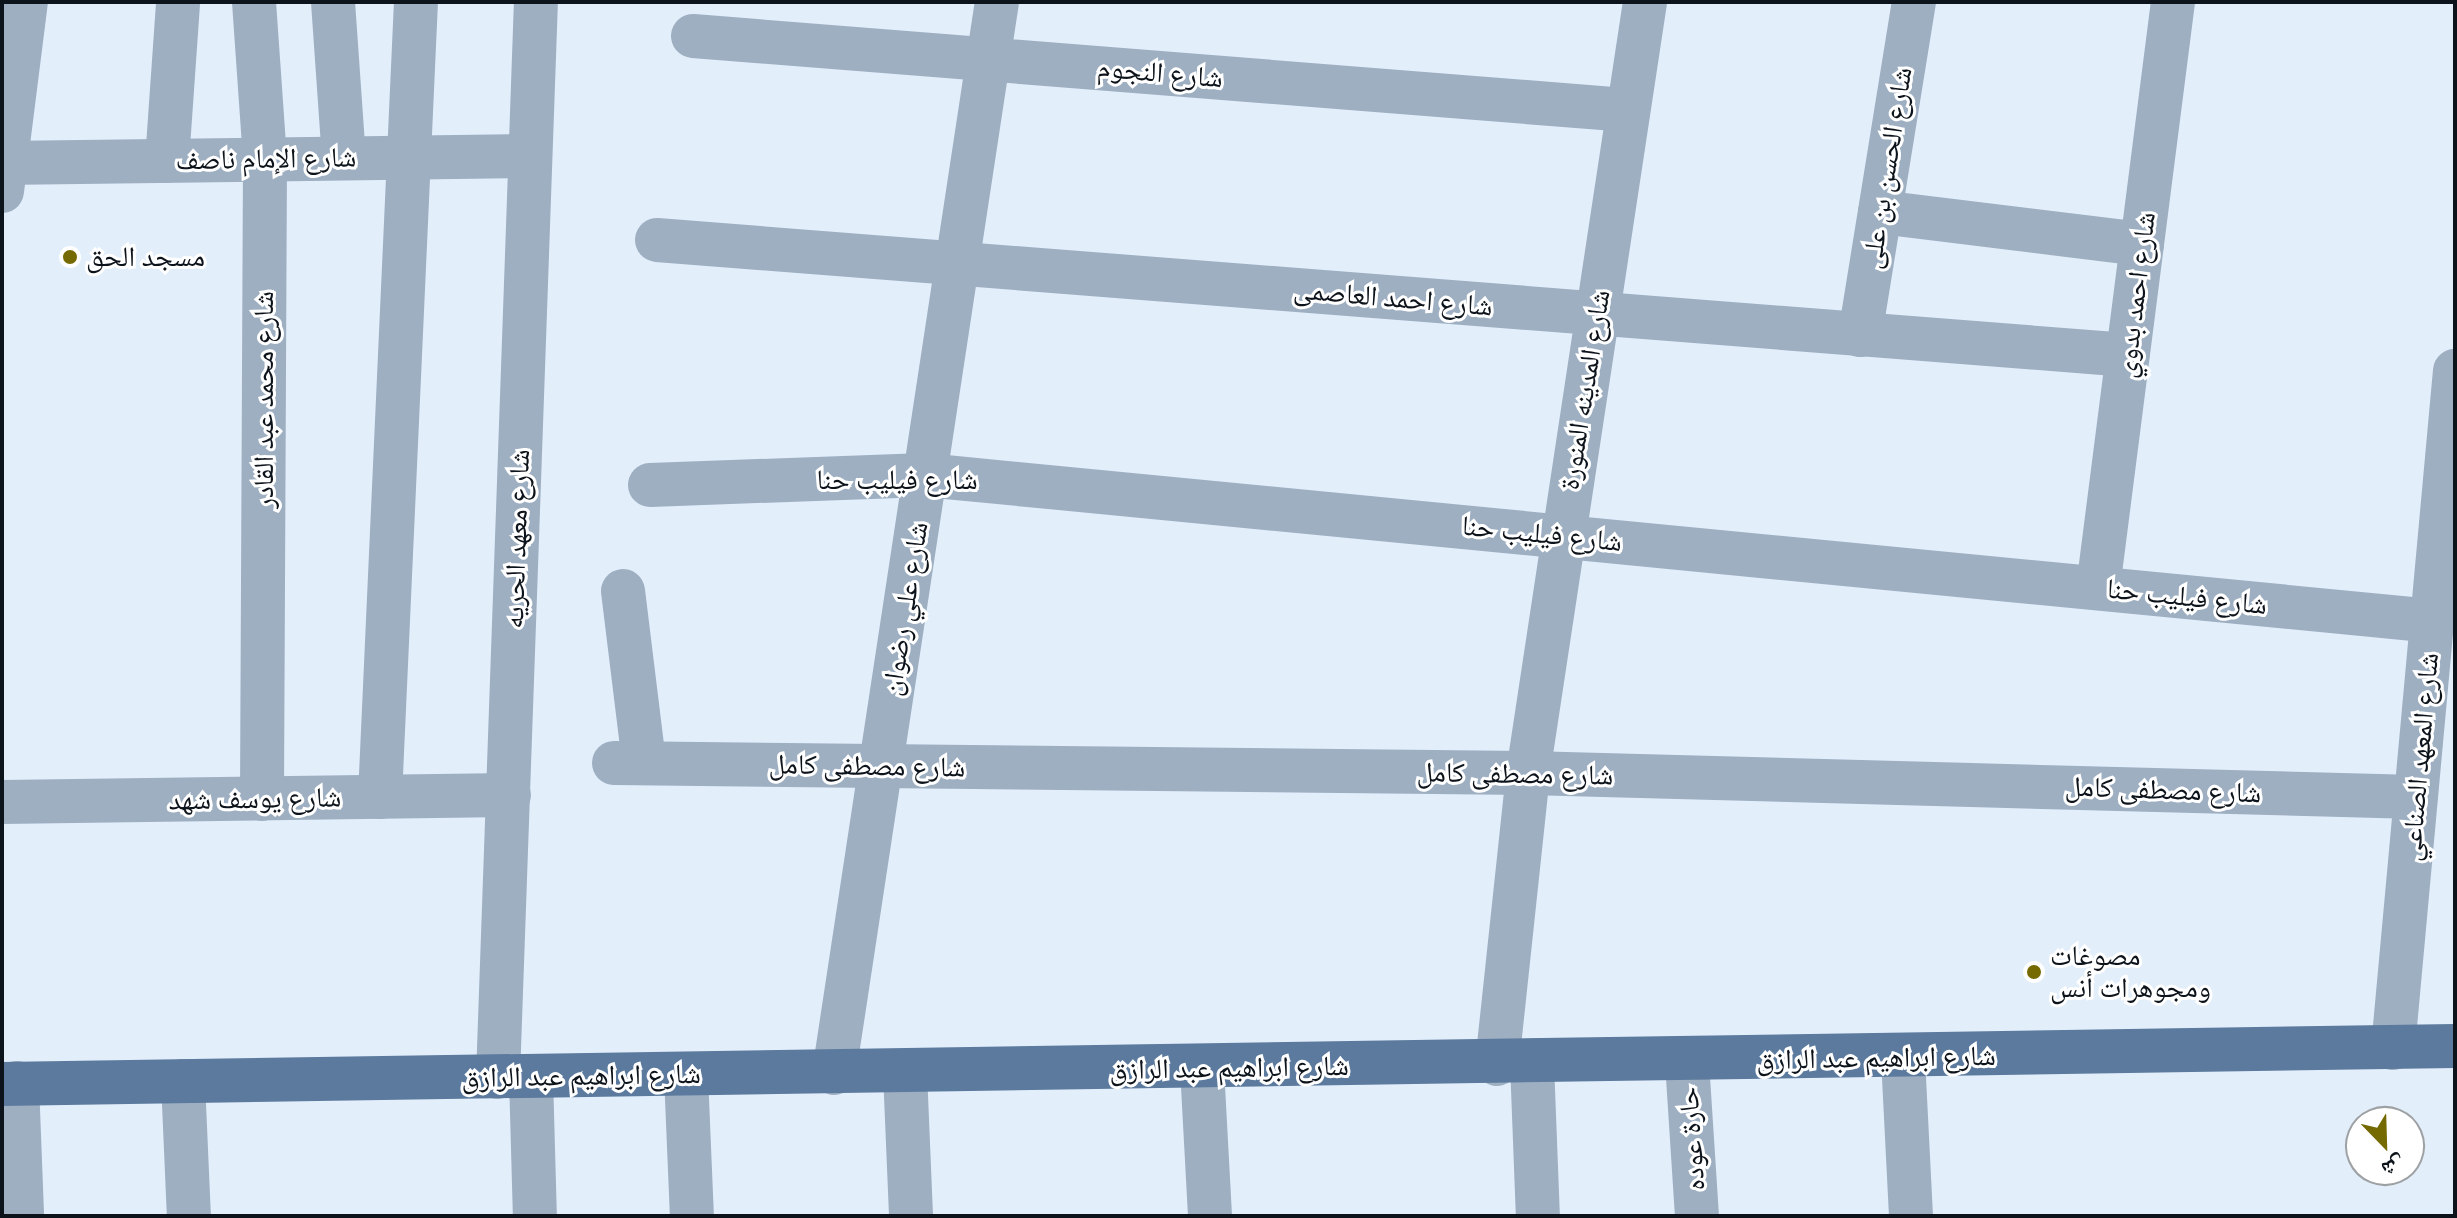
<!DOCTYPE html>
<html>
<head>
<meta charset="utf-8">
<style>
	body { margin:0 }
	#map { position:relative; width:2457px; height:1218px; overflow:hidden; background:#e3eefb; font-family:"Fira Sans Condensed","Noto Naskh Arabic",sans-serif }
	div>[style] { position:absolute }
	.minor>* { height:44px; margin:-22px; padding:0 22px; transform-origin:22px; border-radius:22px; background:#9eafc2 }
	.major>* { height:44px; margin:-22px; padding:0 22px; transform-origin:22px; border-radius:22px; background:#5b7a9d }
	.dots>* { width:22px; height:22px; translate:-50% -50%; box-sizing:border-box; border:4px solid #fff; border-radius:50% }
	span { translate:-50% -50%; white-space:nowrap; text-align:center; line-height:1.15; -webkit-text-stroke:6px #fff; paint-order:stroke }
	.street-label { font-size:28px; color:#0d131a }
	.poi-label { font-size:28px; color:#0d131a }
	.left { translate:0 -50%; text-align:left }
	.frame { position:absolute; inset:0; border:4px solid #0d131a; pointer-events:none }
	.north { position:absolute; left:2345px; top:1106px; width:80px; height:80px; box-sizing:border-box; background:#fff; border:2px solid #9ea1a3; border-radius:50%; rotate:157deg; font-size:22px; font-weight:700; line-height:32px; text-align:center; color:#0d131a }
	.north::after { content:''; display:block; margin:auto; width:28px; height:36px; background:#756a01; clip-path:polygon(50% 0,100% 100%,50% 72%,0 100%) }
</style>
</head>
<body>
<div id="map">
	<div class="minor">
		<i style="left:254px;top:2px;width:157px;rotate:86deg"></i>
		<i style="left:265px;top:159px;width:640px;rotate:90.27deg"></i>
		<i style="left:333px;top:2px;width:156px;rotate:86deg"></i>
		<i style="left:693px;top:36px;width:938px;rotate:4.53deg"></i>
		<i style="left:167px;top:161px;width:159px;rotate:-86deg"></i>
		<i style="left:2px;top:163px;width:528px;rotate:-0.76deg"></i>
		<i style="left:2px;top:191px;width:191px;rotate:-82.8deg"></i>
		<i style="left:1880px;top:212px;width:264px;rotate:7deg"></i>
		<i style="left:657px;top:240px;width:1475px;rotate:4.47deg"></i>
		<i style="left:1860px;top:335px;width:337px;rotate:-80.8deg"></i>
		<i style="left:650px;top:485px;width:275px;rotate:-2.1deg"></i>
		<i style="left:925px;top:475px;width:1514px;rotate:5.53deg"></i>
		<i style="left:2098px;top:588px;width:591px;rotate:-82.71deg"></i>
		<i style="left:623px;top:591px;width:173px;rotate:83deg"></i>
		<i style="left:614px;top:763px;width:914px;rotate:0.63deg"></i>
		<i style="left:1528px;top:773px;width:888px;rotate:1.55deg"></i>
		<i style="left:380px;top:797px;width:796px;rotate:-87.41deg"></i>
		<i style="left:2px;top:802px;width:507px;rotate:-0.79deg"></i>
		<i style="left:2393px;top:1048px;width:680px;rotate:-84.77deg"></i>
		<i style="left:1903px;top:1058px;width:158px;rotate:87.1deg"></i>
		<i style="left:1687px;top:1062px;width:154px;rotate:86.3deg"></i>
		<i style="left:1532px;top:1063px;width:153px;rotate:87.8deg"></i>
		<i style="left:1497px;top:1064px;width:293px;rotate:-83.9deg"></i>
		<i style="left:1528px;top:773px;width:780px;rotate:-81.37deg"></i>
		<i style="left:1202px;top:1068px;width:148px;rotate:86.9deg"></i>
		<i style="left:905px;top:1072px;width:144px;rotate:87.6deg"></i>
		<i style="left:834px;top:1073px;width:1083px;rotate:-81.35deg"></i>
		<i style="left:686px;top:1075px;width:141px;rotate:87.6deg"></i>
		<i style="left:498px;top:1077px;width:1076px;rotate:-87.98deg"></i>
		<i style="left:531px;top:1077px;width:139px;rotate:88.4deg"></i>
		<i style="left:183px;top:1081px;width:135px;rotate:87.5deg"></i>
		<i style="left:17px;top:1083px;width:133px;rotate:87.8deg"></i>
	</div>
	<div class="major">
		<i style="left:2px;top:1084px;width:2453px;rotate:-0.89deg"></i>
	</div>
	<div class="dots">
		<i style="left:70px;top:257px;background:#756a01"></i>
		<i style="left:2034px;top:972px;background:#756a01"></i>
	</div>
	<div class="street-label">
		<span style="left:1160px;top:73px;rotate:5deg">شارع النجوم</span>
		<span style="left:266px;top:159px;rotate:-1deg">شارع الإمام ناصف</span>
		<span style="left:1887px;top:168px;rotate:-81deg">شارع الحسن بن على</span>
		<span style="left:2136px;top:295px;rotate:-83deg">شارع احمد بدوي</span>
		<span style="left:1393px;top:298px;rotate:5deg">شارع احمد العاصمى</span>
		<span style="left:1585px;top:390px;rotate:-81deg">شارع المدينه المنورة</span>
		<span style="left:264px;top:400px;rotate:-90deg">شارع محمد عبد القادر</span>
		<span style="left:897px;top:480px">شارع فيليب حنا</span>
		<span style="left:1542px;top:534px;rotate:6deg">شارع فيليب حنا</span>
		<span style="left:517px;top:539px;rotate:-88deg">شارع معهد الحريه</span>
		<span style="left:2187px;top:597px;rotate:6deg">شارع فيليب حنا</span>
		<span style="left:905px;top:609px;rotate:-81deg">شارع علي رضوان</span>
		<span style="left:2420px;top:757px;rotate:-85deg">شارع المعهد الصناعي</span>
		<span style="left:867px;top:766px;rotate:1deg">شارع مصطفى كامل</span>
		<span style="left:1515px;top:774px;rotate:1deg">شارع مصطفى كامل</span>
		<span style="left:2163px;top:790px;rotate:2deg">شارع مصطفى كامل</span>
		<span style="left:255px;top:799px;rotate:-1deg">شارع يوسف شهد</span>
		<span style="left:1876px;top:1058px;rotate:-1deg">شارع ابراهيم عبد الرازق</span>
		<span style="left:1229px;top:1068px;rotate:-1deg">شارع ابراهيم عبد الرازق</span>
		<span style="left:581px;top:1076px;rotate:-1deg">شارع ابراهيم عبد الرازق</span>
		<span style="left:1692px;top:1139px;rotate:-94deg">حارة عوده</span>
	</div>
	<div class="poi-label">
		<span class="left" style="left:86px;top:257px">مسجد الحق</span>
		<span class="left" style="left:2050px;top:972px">مصوغات<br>ومجوهرات أنس</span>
	</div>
	<div class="frame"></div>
	<div class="north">ش</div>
</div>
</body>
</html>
